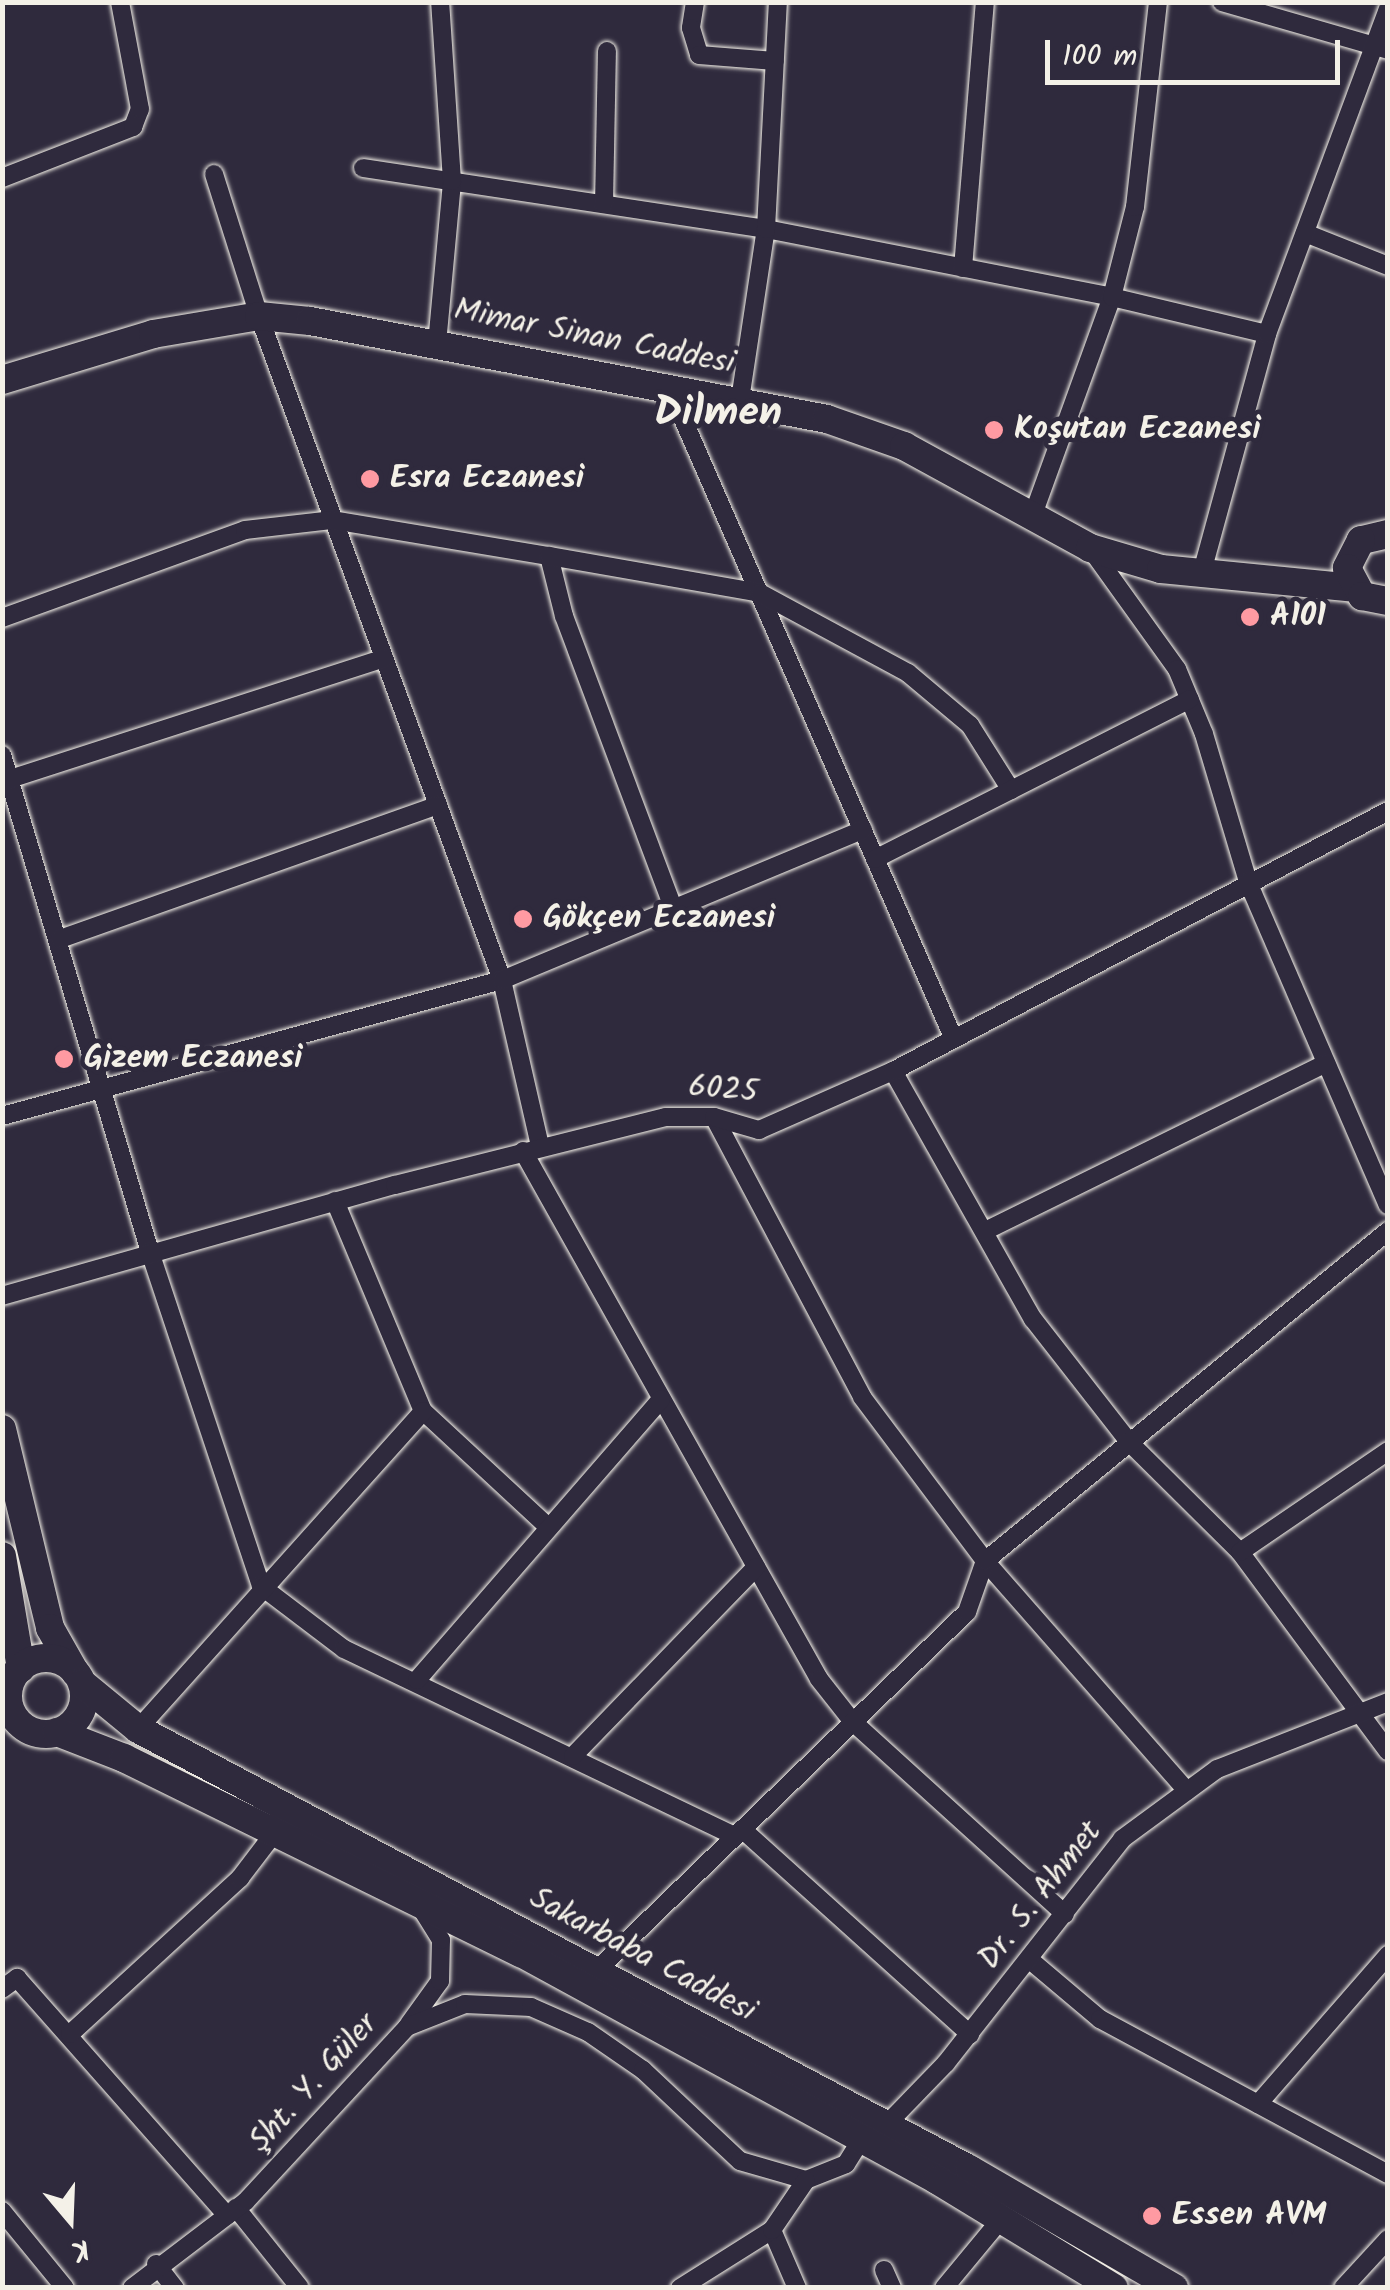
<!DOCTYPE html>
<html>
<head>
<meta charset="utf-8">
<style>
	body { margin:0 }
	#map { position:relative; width:1390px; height:2290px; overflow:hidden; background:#2f2a3d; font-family:Kalam,sans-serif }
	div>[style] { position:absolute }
	.roads { filter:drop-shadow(0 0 2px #f4f1e8) drop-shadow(0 0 2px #f4f1e8) }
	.street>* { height:18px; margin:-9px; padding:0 9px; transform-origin:9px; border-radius:9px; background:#2f2a3d }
	.secondary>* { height:28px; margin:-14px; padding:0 14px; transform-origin:14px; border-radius:14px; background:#2f2a3d }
	.secondary>.ring { margin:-14px; padding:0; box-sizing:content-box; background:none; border:28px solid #2f2a3d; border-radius:50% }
	.dots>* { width:28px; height:28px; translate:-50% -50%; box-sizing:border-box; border:5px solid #2f2a3d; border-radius:50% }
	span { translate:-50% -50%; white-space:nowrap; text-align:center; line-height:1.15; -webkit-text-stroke:9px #2f2a3d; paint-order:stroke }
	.street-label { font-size:32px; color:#f4f1e8 }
	.poi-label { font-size:32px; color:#f4f1e8; font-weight:700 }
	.left { translate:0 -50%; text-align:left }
	.district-label { font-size:42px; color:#f4f1e8; font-weight:700 }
	.frame { position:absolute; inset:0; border:5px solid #f4f1e8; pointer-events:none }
	.north { position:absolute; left:20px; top:2170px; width:100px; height:100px; -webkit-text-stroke:8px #2f2a3d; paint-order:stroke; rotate:161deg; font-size:28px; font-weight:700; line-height:40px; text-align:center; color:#f4f1e8 }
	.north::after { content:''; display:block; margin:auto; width:35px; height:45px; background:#f4f1e8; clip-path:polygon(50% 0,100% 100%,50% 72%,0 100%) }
	.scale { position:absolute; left:1045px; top:40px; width:295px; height:45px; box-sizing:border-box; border:5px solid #f4f1e8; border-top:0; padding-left:12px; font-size:30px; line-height:35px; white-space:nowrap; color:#f4f1e8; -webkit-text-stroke:8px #2f2a3d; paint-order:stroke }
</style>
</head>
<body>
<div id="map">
	<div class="roads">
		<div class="street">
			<i style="left:695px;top:2px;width:26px;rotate:99deg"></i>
			<i style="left:691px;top:28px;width:28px;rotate:73deg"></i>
			<i style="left:699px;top:55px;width:76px;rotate:4.5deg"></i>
			<i style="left:1222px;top:2px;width:173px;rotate:16.1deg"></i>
			<i style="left:363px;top:168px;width:408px;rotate:8.6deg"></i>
			<i style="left:766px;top:229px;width:353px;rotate:11.1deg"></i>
			<i style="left:1112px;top:297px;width:159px;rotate:13.4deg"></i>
			<i style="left:214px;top:174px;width:149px;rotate:72.4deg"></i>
			<i style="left:259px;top:316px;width:707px;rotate:69.9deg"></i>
			<i style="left:502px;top:980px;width:170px;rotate:77.1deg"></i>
			<i style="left:2px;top:178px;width:141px;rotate:-21.3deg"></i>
			<i style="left:133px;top:127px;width:19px;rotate:-69deg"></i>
			<i style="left:140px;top:109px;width:109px;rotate:-100.6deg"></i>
			<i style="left:604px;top:204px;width:153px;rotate:-88.9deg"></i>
			<i style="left:1305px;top:233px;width:89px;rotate:21.7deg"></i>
			<i style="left:963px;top:268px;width:267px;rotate:-85.3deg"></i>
			<i style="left:437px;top:344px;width:164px;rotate:-84.7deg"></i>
			<i style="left:452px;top:181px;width:179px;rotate:-93.8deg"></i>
			<i style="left:669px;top:387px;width:709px;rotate:66.4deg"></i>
			<i style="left:740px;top:400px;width:173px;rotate:-81.4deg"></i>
			<i style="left:766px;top:229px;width:227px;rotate:-87deg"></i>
			<i style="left:1034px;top:512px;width:229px;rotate:-70.1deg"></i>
			<i style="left:1112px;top:297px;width:93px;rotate:-75.7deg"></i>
			<i style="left:1135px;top:207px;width:206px;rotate:-83.6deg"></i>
			<i style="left:1090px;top:548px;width:149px;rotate:54.3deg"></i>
			<i style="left:1177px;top:669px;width:70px;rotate:67.4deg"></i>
			<i style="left:1204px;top:734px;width:154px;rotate:73.4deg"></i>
			<i style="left:1248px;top:882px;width:352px;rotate:66.6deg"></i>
			<i style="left:549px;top:556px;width:62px;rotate:76deg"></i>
			<i style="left:564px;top:616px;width:312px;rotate:69.5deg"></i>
			<i style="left:1202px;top:572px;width:247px;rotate:-74.7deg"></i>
			<i style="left:1267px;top:334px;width:347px;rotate:-69.6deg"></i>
			<i style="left:2px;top:618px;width:258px;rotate:-19.9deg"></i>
			<i style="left:245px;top:530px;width:89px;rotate:-6.5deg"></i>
			<i style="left:333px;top:520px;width:219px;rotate:9.5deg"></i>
			<i style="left:549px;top:556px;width:214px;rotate:9.9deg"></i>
			<i style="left:760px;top:593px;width:168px;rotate:28.4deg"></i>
			<i style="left:908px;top:673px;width:81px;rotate:40deg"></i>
			<i style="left:970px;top:725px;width:77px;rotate:57.8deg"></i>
			<i style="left:2px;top:755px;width:519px;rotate:73.42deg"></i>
			<i style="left:150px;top:1252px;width:352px;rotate:71.6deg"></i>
			<i style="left:261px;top:1586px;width:104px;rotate:37.2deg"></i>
			<i style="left:344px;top:1649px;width:433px;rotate:25.6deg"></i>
			<i style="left:10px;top:779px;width:393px;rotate:-17.9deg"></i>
			<i style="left:875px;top:859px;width:353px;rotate:-26.9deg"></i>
			<i style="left:60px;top:939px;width:401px;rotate:-19.5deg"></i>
			<i style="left:893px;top:1071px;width:285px;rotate:60.6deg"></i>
			<i style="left:1033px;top:1319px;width:156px;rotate:52deg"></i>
			<i style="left:1129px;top:1442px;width:156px;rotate:44.7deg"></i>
			<i style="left:1240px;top:1552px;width:248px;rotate:53.4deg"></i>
			<i style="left:2px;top:1116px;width:518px;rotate:-15.22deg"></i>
			<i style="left:502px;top:980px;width:391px;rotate:-22.6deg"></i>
			<i style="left:714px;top:1117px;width:317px;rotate:62.1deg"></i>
			<i style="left:862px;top:1397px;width:205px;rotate:53.1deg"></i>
			<i style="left:985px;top:1561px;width:306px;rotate:48.7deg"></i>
			<i style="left:523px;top:1151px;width:605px;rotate:60.72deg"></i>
			<i style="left:819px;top:1679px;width:55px;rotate:51.7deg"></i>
			<i style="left:853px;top:1722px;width:286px;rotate:42.2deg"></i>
			<i style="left:335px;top:1201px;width:228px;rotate:67.3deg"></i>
			<i style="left:423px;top:1411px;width:169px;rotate:42.8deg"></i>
			<i style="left:985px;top:1231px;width:380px;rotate:-26.2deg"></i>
			<i style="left:2px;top:1296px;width:408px;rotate:-15.8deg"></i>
			<i style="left:395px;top:1185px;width:279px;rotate:-14.1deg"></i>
			<i style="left:666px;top:1117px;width:48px"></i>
			<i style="left:714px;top:1117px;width:47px;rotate:16.1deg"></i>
			<i style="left:759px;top:1130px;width:146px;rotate:-23.8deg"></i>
			<i style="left:893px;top:1071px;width:559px;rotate:-27.71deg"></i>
			<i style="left:1240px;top:1552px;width:179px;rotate:-34.3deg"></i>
			<i style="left:417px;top:1680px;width:372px;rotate:-49deg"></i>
			<i style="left:138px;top:1729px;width:427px;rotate:-48.1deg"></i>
			<i style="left:573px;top:1756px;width:263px;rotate:-45.9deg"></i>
			<i style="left:742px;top:1829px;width:307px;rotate:42deg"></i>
			<i style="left:1030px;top:1960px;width:92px;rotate:40.1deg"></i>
			<i style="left:1100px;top:2019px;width:327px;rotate:28.3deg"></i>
			<i style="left:597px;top:1970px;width:515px;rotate:-44.06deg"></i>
			<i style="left:967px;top:1612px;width:54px;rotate:-70.6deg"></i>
			<i style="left:985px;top:1561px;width:521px;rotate:-39.31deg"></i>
			<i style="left:2px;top:1989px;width:19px;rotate:-36deg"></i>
			<i style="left:17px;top:1978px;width:317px;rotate:48.5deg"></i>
			<i style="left:409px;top:2024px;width:53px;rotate:-54.2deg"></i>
			<i style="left:440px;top:1981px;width:41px;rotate:-88.6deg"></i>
			<i style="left:441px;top:1940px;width:40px;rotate:-122deg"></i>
			<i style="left:70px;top:2034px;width:231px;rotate:-42.5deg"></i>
			<i style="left:240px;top:1878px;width:58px;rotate:-52.7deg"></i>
			<i style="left:1258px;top:2104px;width:198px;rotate:-48.9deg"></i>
			<i style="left:886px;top:2125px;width:86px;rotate:-45.9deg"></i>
			<i style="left:946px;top:2063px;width:285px;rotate:-51.8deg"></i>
			<i style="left:1122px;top:1839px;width:118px;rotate:-36.4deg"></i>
			<i style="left:1217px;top:1769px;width:184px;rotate:-21.4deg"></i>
			<i style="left:236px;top:2208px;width:102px;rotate:51.3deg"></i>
			<i style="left:2px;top:2211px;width:99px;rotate:50.7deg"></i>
			<i style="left:772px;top:2230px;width:63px;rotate:66.7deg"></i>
			<i style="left:156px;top:2264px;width:31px;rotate:52deg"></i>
			<i style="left:884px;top:2270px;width:20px;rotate:66deg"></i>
			<i style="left:132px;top:2288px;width:143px;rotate:-37.3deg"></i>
			<i style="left:246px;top:2201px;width:237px;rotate:-47.2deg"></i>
			<i style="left:407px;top:2027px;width:62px;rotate:-21.6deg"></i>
			<i style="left:465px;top:2004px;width:66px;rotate:2.6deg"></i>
			<i style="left:531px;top:2007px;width:62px;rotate:23.7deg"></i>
			<i style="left:588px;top:2032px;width:67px;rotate:34.6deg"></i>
			<i style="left:643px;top:2070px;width:133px;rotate:43.2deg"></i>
			<i style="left:740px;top:2161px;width:69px;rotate:16.1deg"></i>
			<i style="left:806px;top:2180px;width:43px;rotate:-21.8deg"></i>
			<i style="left:846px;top:2164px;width:28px;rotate:-58deg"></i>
			<i style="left:680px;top:2288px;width:109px;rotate:-32.2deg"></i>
			<i style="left:772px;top:2230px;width:60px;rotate:-55.8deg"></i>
			<i style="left:944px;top:2288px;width:89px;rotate:-50.4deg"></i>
			<i style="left:1343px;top:2288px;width:67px;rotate:-47.4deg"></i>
		</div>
		<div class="secondary">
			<i style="left:2px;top:380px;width:158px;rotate:-16.9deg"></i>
			<i style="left:153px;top:334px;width:108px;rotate:-9.6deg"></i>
			<i style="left:259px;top:316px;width:51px;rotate:5.6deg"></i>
			<i style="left:310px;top:321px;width:526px;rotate:10.73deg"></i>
			<i style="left:827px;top:419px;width:82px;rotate:19.3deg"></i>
			<i style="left:904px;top:446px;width:212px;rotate:28.7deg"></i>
			<i style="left:1090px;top:548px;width:74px;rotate:16.5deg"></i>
			<i style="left:1161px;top:569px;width:194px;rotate:5.6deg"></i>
			<i style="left:1388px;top:534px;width:28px;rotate:167deg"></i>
			<i style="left:1361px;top:540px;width:31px;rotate:117deg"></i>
			<i style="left:1347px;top:568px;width:32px;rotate:62deg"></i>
			<i style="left:1362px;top:596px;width:26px;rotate:11deg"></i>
			<i style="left:2px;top:1429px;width:205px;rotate:76.4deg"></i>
			<i style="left:50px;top:1628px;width:51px;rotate:60.4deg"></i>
			<i style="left:2px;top:1556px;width:114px;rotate:80.4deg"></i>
			<i class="ring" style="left:8px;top:1658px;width:48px;height:48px"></i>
			<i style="left:82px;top:1683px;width:72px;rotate:39.4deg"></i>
			<i style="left:138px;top:1729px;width:940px;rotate:27.9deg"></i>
			<i style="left:969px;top:2169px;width:237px;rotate:30.1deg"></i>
			<i style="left:57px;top:1732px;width:72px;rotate:21.2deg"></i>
			<i style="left:124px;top:1758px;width:442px;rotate:26.2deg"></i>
			<i style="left:521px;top:1953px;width:474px;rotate:28.6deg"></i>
			<i style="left:937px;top:2180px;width:207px;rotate:31.4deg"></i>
		</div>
	</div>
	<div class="dots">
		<i style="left:994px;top:430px;background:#ff9aa2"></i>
		<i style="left:370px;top:479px;background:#ff9aa2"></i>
		<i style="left:1250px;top:617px;background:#ff9aa2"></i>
		<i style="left:523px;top:919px;background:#ff9aa2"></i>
		<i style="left:64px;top:1059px;background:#ff9aa2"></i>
		<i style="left:1152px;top:2216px;background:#ff9aa2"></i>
	</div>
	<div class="street-label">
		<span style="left:594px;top:338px;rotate:11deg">Mimar Sinan Caddesi</span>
		<span style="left:723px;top:1091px;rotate:5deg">6025</span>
		<span style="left:1041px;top:1896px;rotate:-52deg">Dr. S. Ahmet</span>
		<span style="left:642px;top:1956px;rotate:28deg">Sakarbaba Caddesi</span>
		<span style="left:314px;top:2084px;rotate:-48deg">Şht. Y. Güler</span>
	</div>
	<div class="poi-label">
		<span class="left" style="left:1014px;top:430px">Koşutan Eczanesi</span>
		<span class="left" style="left:390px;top:479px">Esra Eczanesi</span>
		<span class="left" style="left:1270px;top:617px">A101</span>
		<span class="left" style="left:543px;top:919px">Gökçen Eczanesi</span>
		<span class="left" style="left:84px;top:1059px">Gizem Eczanesi</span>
		<span class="left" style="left:1172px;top:2216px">Essen AVM</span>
	</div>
	<div class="district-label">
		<span style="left:718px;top:414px">Dilmen</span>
	</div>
	<div class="frame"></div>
	<div class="north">K</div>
	<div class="scale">100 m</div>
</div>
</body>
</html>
